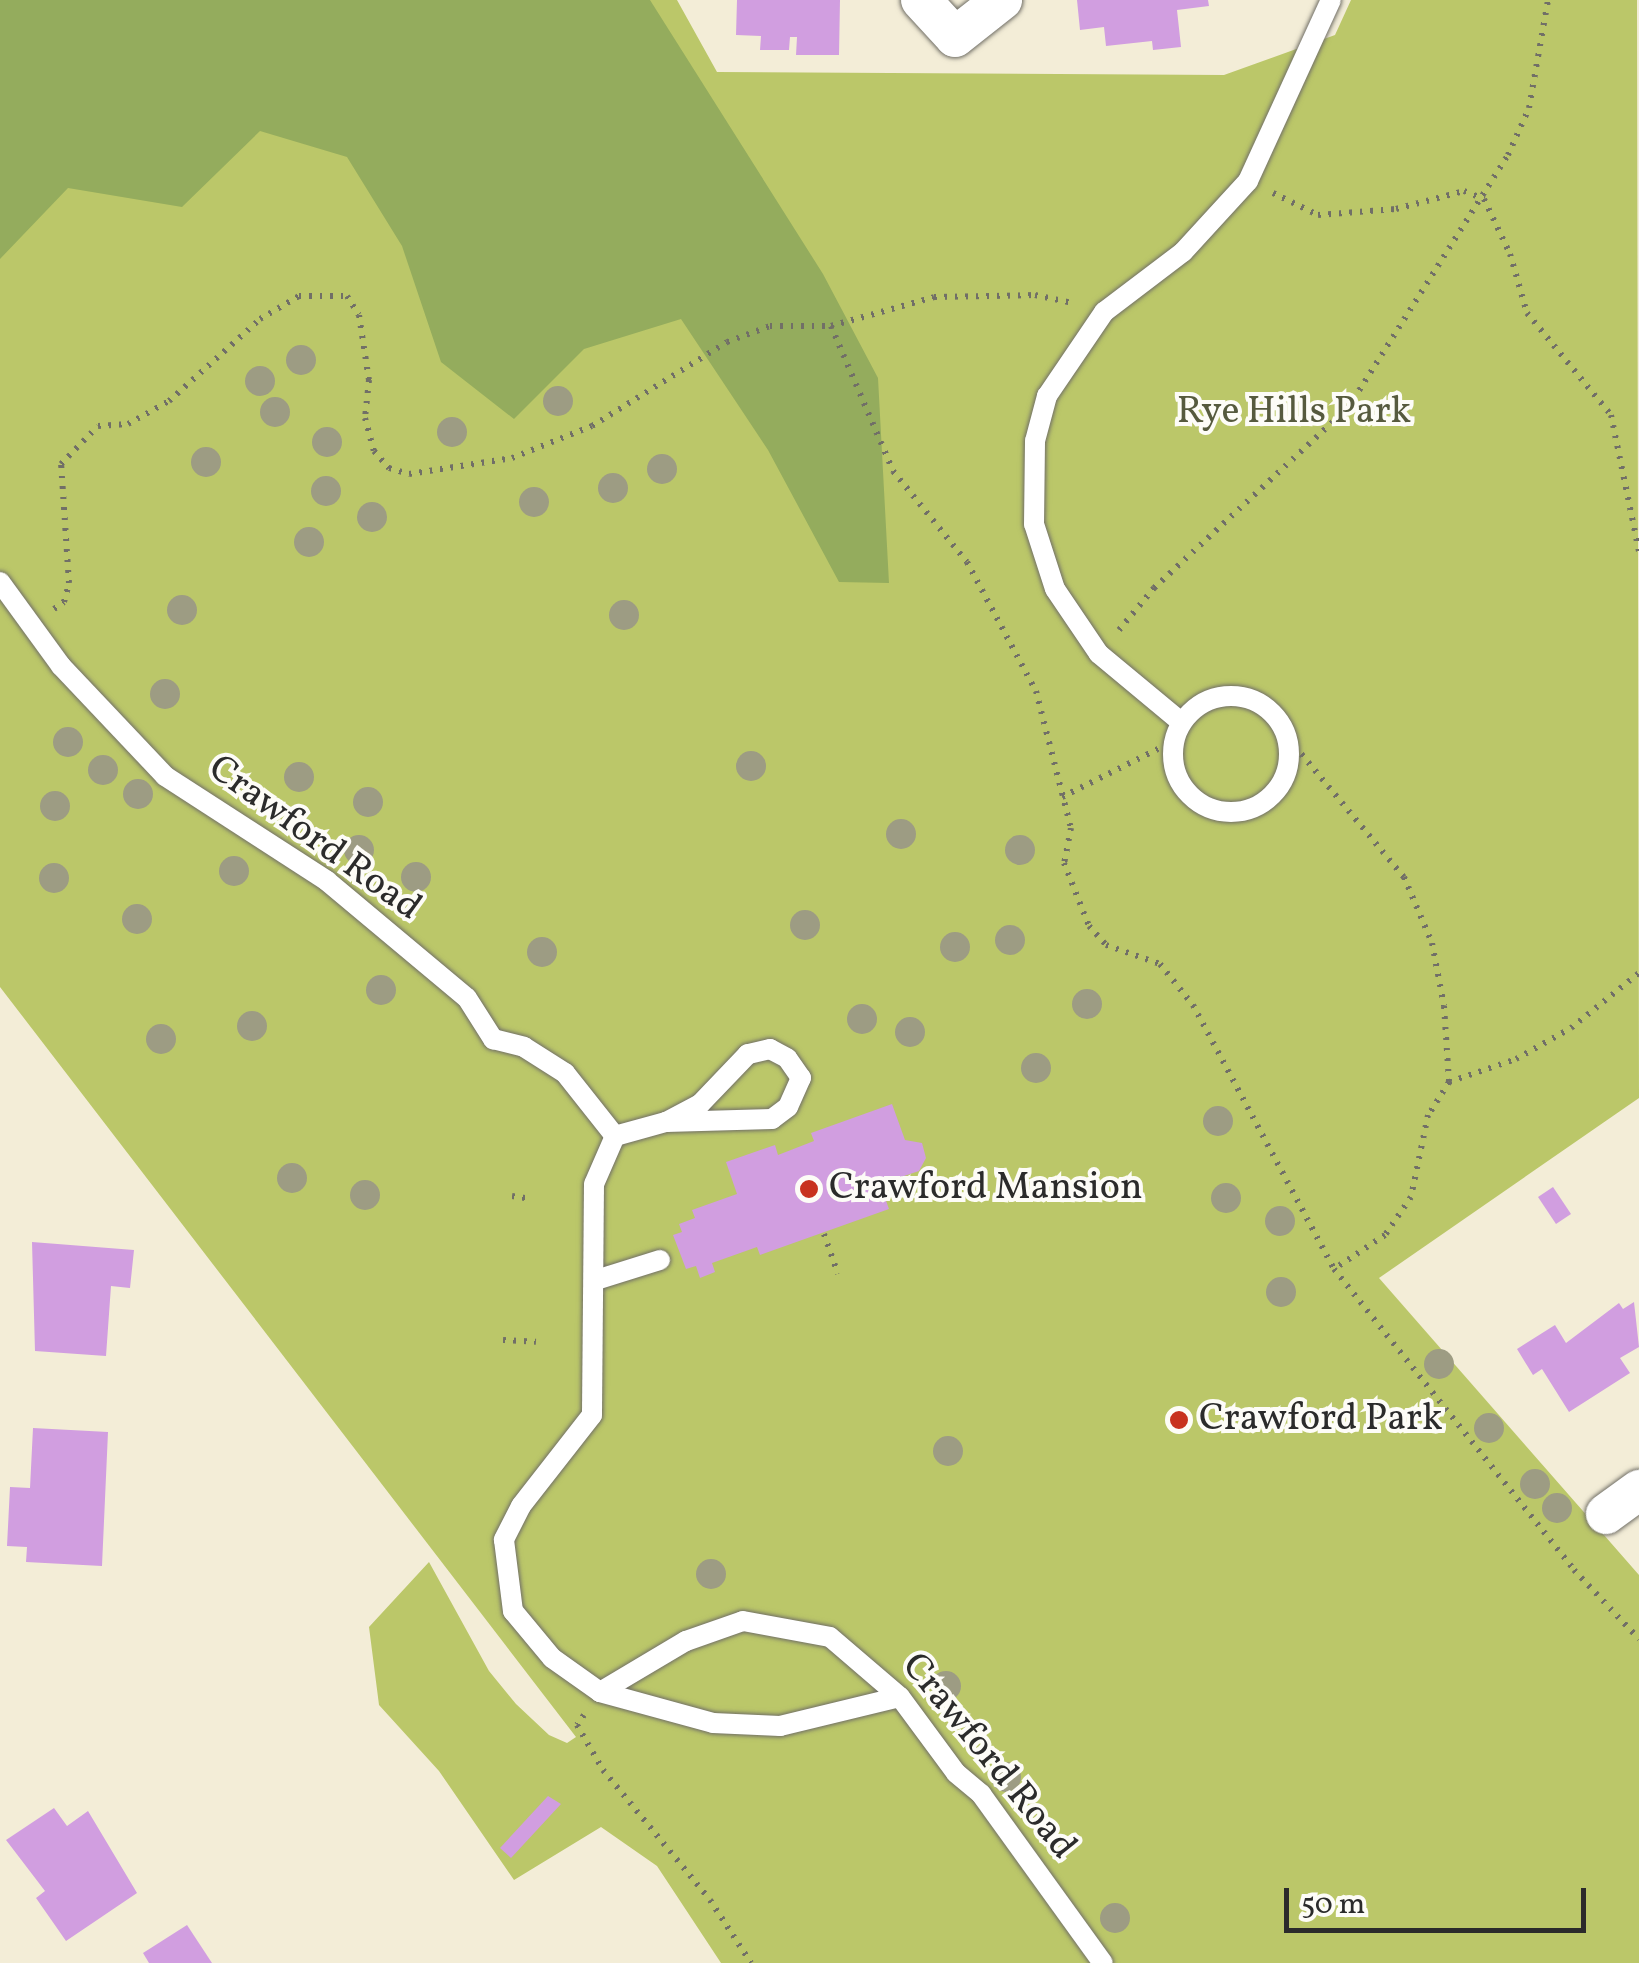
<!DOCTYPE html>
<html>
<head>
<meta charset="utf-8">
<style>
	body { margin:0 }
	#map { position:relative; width:1639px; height:1963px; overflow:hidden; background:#f3edd7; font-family:Vollkorn,serif }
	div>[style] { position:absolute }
	.green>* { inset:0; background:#bbc769 }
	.forest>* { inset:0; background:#94ac5d }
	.building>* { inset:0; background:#d19ee0 }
	.path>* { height:6px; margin-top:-3px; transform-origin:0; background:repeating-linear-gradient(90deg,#716f67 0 2.5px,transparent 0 10.5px) }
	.roads { filter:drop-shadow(0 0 2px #716f67) drop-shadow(0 0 2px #716f67) }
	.service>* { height:20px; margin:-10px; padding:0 10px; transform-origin:10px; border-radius:10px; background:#fff }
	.service>.ring { margin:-10px; padding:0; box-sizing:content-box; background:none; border:20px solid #fff; border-radius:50% }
	.minor>* { height:40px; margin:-20px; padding:0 20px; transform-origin:20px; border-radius:20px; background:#fff }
	.trees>* { width:30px; height:30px; margin:-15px; border-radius:50%; background:#9d9c83 }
	.dots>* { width:28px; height:28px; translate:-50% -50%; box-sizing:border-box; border:5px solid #fdfcf7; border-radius:50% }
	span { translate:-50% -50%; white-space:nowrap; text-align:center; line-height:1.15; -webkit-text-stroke:8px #fdfcf7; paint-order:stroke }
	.park-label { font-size:38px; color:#565a3e }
	.street-label { font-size:38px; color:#2b2b2b }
	.poi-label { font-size:38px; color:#2b2b2b }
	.left { translate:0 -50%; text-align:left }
	.scale { position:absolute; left:1284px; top:1888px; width:302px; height:45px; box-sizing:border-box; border:5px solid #2b2b2b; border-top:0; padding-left:12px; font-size:30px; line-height:35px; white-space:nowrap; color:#2b2b2b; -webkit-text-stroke:8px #fdfcf7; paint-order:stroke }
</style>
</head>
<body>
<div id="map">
	<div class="green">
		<i style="clip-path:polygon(0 0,677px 0,717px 72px,1224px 75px,1335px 35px,1351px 0,1637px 0,1639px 1098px,1379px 1278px,1639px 1575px,1639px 1963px,721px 1963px,657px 1866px,601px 1827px,514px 1880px,439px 1771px,379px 1705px,369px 1627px,429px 1562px,489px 1671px,516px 1704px,549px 1735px,567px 1743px,576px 1737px,0 987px)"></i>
	</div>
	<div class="forest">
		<i style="clip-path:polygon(0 0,650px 0,823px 274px,878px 378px,889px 583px,839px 582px,768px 450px,681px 319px,584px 349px,514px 419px,441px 362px,402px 246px,347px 157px,260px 131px,182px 207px,68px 188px,0 259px)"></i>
	</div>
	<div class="building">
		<i style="clip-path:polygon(737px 0,840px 0,839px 55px,796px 55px,797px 37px,790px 37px,789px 50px,760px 50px,761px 36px,736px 35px)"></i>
		<i style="clip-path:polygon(1077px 0,1208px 0,1209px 6px,1177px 10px,1181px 47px,1153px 50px,1152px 41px,1106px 46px,1104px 27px,1080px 30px)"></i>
		<i style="clip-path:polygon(892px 1104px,905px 1140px,922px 1143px,926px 1158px,919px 1171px,880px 1184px,889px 1209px,760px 1255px,757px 1247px,712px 1263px,715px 1272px,700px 1278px,696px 1266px,686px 1269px,673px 1235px,682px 1232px,679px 1224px,695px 1218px,692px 1210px,737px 1194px,726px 1162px,775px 1145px,778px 1155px,814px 1141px,811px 1133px)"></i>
		<i style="clip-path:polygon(1553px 1187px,1571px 1214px,1556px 1224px,1538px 1197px)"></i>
		<i style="clip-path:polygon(32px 1242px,134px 1250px,130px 1288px,111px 1286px,106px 1356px,35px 1351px)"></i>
		<i style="clip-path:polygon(1634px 1302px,1639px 1347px,1620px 1358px,1630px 1373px,1569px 1412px,1542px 1369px,1533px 1375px,1517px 1349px,1555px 1325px,1566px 1343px,1619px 1303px,1623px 1309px)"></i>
		<i style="clip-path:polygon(33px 1428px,108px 1432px,102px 1566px,26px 1562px,27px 1547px,7px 1546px,10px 1487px,30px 1488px)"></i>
		<i style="clip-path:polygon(548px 1796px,561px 1804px,511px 1858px,500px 1848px)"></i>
		<i style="clip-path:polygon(54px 1808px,67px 1826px,88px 1811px,137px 1893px,66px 1941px,36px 1898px,45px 1891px,6px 1840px)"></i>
		<i style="clip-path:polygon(187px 1925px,212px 1963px,149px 1963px,143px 1953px)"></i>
	</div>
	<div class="path">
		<i style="left:1273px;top:193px;width:50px;rotate:26.1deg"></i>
		<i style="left:1318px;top:215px;width:78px;rotate:-4.4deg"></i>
		<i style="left:1396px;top:209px;width:70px;rotate:-14.8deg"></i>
		<i style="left:1464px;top:191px;width:22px;rotate:22deg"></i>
		<i style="left:1484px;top:199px;width:61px;rotate:64.7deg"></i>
		<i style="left:1510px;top:254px;width:61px;rotate:73.9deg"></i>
		<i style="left:1527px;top:313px;width:132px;rotate:50.5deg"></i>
		<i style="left:1611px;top:415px;width:139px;rotate:78.4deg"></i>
		<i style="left:831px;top:326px;width:158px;rotate:66.8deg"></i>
		<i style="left:893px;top:471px;width:117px;rotate:50.9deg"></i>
		<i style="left:967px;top:562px;width:146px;rotate:61.9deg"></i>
		<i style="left:1036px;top:691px;width:141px;rotate:75.7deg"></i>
		<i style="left:1071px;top:828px;width:36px;rotate:101deg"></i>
		<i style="left:1064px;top:863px;width:68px;rotate:68.4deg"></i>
		<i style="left:1089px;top:926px;width:25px;rotate:48deg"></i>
		<i style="left:1106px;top:945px;width:57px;rotate:19.4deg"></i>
		<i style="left:1160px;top:964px;width:53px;rotate:51.2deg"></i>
		<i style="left:1193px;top:1005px;width:299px;rotate:61.9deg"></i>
		<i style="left:1334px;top:1269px;width:385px;rotate:51.4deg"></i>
		<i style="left:1574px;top:1570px;width:95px;rotate:46.7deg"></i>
		<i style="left:54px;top:609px;width:12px;rotate:-35deg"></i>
		<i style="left:64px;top:602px;width:20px;rotate:-75deg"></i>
		<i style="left:69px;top:583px;width:119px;rotate:-93.8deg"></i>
		<i style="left:61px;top:464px;width:53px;rotate:-45.8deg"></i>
		<i style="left:98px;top:426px;width:30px;rotate:-4deg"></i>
		<i style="left:128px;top:424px;width:47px;rotate:-29.3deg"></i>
		<i style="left:169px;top:401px;width:122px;rotate:-42deg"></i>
		<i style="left:260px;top:319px;width:45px;rotate:-30.5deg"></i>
		<i style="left:299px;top:296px;width:48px"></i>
		<i style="left:347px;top:296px;width:22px;rotate:58deg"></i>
		<i style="left:359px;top:315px;width:66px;rotate:81.3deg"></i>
		<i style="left:369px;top:380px;width:38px;rotate:96deg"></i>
		<i style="left:365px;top:418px;width:34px;rotate:75deg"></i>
		<i style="left:374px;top:451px;width:23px;rotate:49deg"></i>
		<i style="left:389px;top:468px;width:21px;rotate:17deg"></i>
		<i style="left:409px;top:474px;width:104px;rotate:-8.8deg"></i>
		<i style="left:512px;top:458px;width:86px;rotate:-21.8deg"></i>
		<i style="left:592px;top:426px;width:159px;rotate:-31.9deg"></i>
		<i style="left:727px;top:342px;width:46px;rotate:-20.4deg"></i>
		<i style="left:770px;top:326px;width:61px"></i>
		<i style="left:831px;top:326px;width:107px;rotate:-15.7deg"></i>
		<i style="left:934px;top:297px;width:101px;rotate:-1.1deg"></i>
		<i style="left:1035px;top:295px;width:39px;rotate:12deg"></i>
		<i style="left:1119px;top:630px;width:55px;rotate:-50.2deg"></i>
		<i style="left:1154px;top:588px;width:265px;rotate:-42.9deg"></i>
		<i style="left:1348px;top:408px;width:299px;rotate:-57.7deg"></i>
		<i style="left:1508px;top:155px;width:51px;rotate:-65.9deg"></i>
		<i style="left:1529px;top:108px;width:110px;rotate:-80deg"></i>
		<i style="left:1288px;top:738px;width:181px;rotate:50.2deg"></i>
		<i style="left:1404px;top:877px;width:72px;rotate:67deg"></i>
		<i style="left:1432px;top:943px;width:64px;rotate:79.2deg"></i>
		<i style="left:1444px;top:1006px;width:76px;rotate:86.2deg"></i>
		<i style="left:1449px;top:1082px;width:39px;rotate:122deg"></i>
		<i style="left:1428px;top:1115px;width:84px;rotate:101.7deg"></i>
		<i style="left:1411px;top:1197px;width:46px;rotate:124.4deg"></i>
		<i style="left:1385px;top:1235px;width:61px;rotate:146.3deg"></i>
		<i style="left:1062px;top:797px;width:112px;rotate:-26.6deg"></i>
		<i style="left:1449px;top:1082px;width:71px;rotate:-18.9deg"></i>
		<i style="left:1516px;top:1059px;width:63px;rotate:-29.4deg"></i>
		<i style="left:1571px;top:1028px;width:87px;rotate:-39deg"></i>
		<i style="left:512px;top:1196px;width:18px;rotate:9deg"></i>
		<i style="left:824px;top:1234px;width:42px;rotate:70.7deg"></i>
		<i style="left:503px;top:1340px;width:33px;rotate:3deg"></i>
		<i style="left:584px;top:1715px;width:12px;rotate:125deg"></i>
		<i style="left:577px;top:1725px;width:52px;rotate:60deg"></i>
		<i style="left:603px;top:1770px;width:168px;rotate:50.5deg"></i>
		<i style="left:710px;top:1900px;width:75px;rotate:56.9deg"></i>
	</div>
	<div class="roads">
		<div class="service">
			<i style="left:0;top:582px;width:104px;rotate:54deg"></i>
			<i style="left:61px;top:666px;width:151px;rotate:46.6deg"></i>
			<i style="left:165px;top:776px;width:193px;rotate:32.9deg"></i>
			<i style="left:327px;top:881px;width:182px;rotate:39.9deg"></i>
			<i style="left:467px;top:998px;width:49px;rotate:57.6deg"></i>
			<i style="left:493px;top:1039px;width:32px;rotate:14deg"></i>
			<i style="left:524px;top:1047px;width:49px;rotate:32.4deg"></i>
			<i style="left:565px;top:1073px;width:80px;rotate:51.6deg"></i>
			<i style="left:615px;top:1136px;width:52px;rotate:113.6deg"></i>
			<i style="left:594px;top:1184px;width:231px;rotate:90.5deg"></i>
			<i style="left:592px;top:1415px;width:115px;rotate:128deg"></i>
			<i style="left:521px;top:1506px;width:38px;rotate:117deg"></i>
			<i style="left:504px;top:1540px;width:72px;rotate:82.8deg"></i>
			<i style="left:513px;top:1611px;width:61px;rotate:50.3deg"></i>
			<i style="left:552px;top:1658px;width:59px;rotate:35.3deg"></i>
			<i style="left:600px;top:1692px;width:100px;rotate:-30.7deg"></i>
			<i style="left:686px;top:1641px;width:60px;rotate:-19.3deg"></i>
			<i style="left:743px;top:1621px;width:88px;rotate:10.4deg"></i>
			<i style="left:830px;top:1637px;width:92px;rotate:40.6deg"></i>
			<i style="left:900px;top:1697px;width:94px;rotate:53.6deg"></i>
			<i style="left:956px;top:1773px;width:33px;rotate:40deg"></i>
			<i style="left:981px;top:1794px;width:208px;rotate:54.2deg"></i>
			<i class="ring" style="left:1173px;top:696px;width:96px;height:96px"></i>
			<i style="left:1181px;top:722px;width:107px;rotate:-140.3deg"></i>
			<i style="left:1099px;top:654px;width:78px;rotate:-124.1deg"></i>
			<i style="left:1055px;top:589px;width:68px;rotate:-107.9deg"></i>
			<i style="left:1034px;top:524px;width:83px;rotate:-89.3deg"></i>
			<i style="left:1035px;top:441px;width:47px;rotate:-75.1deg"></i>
			<i style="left:1047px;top:396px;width:102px;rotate:-55.8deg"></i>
			<i style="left:1104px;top:312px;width:99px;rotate:-37.2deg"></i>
			<i style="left:1183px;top:252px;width:96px;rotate:-47.5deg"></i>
			<i style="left:1248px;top:181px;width:199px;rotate:-65.4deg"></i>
			<i style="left:615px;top:1136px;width:53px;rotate:-15.4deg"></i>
			<i style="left:666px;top:1122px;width:106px;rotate:-1.6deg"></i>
			<i style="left:772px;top:1119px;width:20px;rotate:-37deg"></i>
			<i style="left:788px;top:1107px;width:32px;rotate:-66deg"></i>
			<i style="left:801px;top:1078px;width:24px;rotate:-125deg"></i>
			<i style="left:787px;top:1058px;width:19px;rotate:-152deg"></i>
			<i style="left:770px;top:1049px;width:23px;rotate:167deg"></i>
			<i style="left:748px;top:1054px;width:69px;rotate:133.8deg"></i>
			<i style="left:700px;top:1104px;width:38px;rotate:152deg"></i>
			<i style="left:596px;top:1280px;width:67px;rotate:-17.4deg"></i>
			<i style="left:600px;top:1692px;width:117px;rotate:15.3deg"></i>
			<i style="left:713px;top:1723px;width:67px;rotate:2.6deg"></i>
			<i style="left:780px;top:1726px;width:123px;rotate:-13.6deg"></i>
		</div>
		<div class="minor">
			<i style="left:921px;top:0;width:50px;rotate:47.4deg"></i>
			<i style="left:955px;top:37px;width:60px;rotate:-38.2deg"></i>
			<i style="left:1606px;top:1514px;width:41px;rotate:-36deg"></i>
		</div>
	</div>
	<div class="trees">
		<i style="left:301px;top:360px"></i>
		<i style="left:260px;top:381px"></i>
		<i style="left:558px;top:401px"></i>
		<i style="left:275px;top:412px"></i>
		<i style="left:452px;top:432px"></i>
		<i style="left:327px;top:442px"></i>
		<i style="left:206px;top:462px"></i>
		<i style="left:662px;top:469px"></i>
		<i style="left:613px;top:488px"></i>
		<i style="left:326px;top:491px"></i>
		<i style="left:534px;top:502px"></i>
		<i style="left:372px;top:517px"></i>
		<i style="left:309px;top:542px"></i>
		<i style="left:182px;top:610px"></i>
		<i style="left:624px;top:615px"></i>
		<i style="left:165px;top:694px"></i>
		<i style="left:68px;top:742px"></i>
		<i style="left:751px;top:766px"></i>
		<i style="left:103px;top:770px"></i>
		<i style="left:299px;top:777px"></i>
		<i style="left:138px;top:794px"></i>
		<i style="left:368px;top:802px"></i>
		<i style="left:55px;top:806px"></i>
		<i style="left:901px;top:834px"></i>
		<i style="left:359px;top:850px"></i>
		<i style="left:1020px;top:850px"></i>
		<i style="left:234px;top:871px"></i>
		<i style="left:416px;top:877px"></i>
		<i style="left:54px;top:878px"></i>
		<i style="left:137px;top:919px"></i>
		<i style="left:805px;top:925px"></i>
		<i style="left:1010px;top:940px"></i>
		<i style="left:955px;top:947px"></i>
		<i style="left:542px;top:952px"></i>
		<i style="left:381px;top:990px"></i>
		<i style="left:1087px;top:1004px"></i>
		<i style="left:862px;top:1019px"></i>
		<i style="left:252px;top:1026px"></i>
		<i style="left:910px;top:1032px"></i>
		<i style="left:161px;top:1039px"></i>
		<i style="left:1036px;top:1068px"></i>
		<i style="left:1218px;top:1121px"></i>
		<i style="left:292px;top:1178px"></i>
		<i style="left:365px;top:1195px"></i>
		<i style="left:1226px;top:1198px"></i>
		<i style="left:1280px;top:1221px"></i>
		<i style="left:1281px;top:1292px"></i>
		<i style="left:1439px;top:1364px"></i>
		<i style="left:1489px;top:1428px"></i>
		<i style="left:948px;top:1451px"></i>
		<i style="left:1535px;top:1484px"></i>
		<i style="left:1557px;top:1508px"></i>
		<i style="left:711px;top:1574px"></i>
		<i style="left:946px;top:1686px"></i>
		<i style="left:1006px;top:1777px"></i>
		<i style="left:1115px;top:1918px"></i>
	</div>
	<div class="dots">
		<i style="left:809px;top:1189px;background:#c8321e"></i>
		<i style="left:1179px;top:1420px;background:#c8321e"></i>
	</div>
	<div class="park-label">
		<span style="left:1294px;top:413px">Rye Hills Park</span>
	</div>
	<div class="street-label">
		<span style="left:314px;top:839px;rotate:36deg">Crawford Road</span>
		<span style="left:988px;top:1757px;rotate:51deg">Crawford Road</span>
	</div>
	<div class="poi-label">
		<span class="left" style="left:829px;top:1189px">Crawford Mansion</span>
		<span class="left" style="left:1199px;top:1420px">Crawford Park</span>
	</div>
	<div class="scale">50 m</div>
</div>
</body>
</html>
